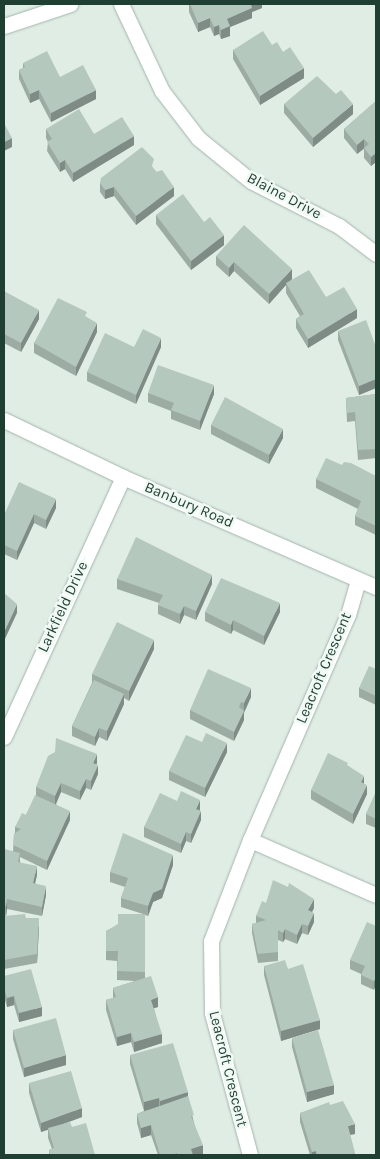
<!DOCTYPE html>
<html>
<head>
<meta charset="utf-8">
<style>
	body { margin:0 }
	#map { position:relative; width:380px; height:1159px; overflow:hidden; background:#e0ede5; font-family:Karla,sans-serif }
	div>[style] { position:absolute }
	.roads { filter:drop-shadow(0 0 1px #a2b5ac) drop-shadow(0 0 1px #a2b5ac) }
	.street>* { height:15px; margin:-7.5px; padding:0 7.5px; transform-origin:7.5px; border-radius:7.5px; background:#fff }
	.secondary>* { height:15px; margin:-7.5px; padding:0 7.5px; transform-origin:7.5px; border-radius:7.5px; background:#fff }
	.wall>* { inset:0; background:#9caca3 }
	.shaded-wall>* { inset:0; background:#7f8c85 }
	.building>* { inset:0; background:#b5c8be }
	span { translate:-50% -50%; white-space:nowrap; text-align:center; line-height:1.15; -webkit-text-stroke:5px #f1f9f4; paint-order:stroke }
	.street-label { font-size:15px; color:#1f3f32 }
	.frame { position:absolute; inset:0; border:5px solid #1f3f32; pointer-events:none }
</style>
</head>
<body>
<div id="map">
	<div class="roads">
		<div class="street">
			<i style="left:121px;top:4px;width:96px;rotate:64.8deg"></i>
			<i style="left:162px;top:91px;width:59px;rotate:52.5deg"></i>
			<i style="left:198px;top:138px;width:68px;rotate:39.1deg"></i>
			<i style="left:251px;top:181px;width:99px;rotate:27.1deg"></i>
			<i style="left:339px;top:226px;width:46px;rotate:37.1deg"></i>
			<i style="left:4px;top:737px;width:286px;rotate:-65.4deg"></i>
			<i style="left:250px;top:840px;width:137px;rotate:23.6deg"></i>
			<i style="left:250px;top:1155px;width:147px;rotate:-105deg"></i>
			<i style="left:212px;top:1013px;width:72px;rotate:-90.8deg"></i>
			<i style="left:211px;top:941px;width:108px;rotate:-68.9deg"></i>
			<i style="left:250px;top:840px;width:245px;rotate:-66.5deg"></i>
			<i style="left:348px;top:615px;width:37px;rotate:-74deg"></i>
		</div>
		<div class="secondary">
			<i style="left:4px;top:26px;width:70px;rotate:-18.4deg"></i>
			<i style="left:4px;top:420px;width:132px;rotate:25.6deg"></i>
			<i style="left:123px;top:477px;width:276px;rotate:23.5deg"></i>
		</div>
	</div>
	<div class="wall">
		<i style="clip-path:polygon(189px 4px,262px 4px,262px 8px,252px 12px,252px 18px,230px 27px,230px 36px,221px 39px,219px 34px,214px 36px,210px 27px,198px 32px,189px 12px)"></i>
		<i style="clip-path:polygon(272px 45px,283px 52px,304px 78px,260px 105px,233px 59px,233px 50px)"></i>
		<i style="clip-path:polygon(23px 63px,60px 77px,96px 99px,51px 122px,39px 99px,30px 103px,19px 79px,19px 70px,23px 68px)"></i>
		<i style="clip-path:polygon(376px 101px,376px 163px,376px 162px,371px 166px,364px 158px,364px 149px,357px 154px,344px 138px,344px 129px)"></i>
		<i style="clip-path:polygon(284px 104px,353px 114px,313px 147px,284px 113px)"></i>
		<i style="clip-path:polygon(46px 129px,94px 134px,134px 145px,73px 182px,65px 169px,60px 172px,47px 151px,48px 142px,46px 138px)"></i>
		<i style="clip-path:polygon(154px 169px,174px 196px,136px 225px,114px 196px,105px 199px,100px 192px,100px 183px)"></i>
		<i style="clip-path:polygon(156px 215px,204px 222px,224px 245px,191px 270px,156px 224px)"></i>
		<i style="clip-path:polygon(216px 256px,292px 279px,290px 281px,326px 297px,357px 318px,308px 348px,296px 328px,296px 319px,300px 316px,286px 293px,286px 285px,269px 304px,234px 271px,229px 277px,216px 265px)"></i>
		<i style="clip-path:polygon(4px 291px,39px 319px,21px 352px,4px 343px)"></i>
		<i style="clip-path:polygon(87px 318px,97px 332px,76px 376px,34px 353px,34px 343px)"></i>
		<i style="clip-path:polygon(338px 331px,376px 347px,376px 388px,359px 395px,338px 340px)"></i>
		<i style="clip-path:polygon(134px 347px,161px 347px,136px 404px,87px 381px,87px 372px)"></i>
		<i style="clip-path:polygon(148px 393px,214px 394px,200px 430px,171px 419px,171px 411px,148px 402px)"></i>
		<i style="clip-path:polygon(376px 394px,376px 458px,358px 460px,355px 421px,347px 422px,346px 398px)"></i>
		<i style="clip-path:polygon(211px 425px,283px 438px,269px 464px,211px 434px)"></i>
		<i style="clip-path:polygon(342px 465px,376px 476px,376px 535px,355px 525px,355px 516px,358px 509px,316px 488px,316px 479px)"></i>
		<i style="clip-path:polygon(56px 508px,46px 529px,34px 523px,17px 560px,4px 554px,4px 515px)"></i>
		<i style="clip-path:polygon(117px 579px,212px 584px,196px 620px,184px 615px,180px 624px,158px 614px,158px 605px,159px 603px,117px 589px)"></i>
		<i style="clip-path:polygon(205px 612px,280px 612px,264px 645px,233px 630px,231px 634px,205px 621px)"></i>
		<i style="clip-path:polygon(154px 649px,129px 701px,124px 698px,124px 704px,107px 741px,99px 737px,95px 746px,72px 736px,72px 726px,92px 683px,92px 674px)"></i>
		<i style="clip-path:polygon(376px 669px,376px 705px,359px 697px,359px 688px)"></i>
		<i style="clip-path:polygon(251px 697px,244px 712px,244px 720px,234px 741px,190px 719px,190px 710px)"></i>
		<i style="clip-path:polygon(202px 742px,227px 752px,205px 797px,169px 780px,169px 771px)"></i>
		<i style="clip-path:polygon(97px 763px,96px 765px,98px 774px,91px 790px,86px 788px,80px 800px,61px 792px,56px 804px,70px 820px,47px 870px,20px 857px,20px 862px,37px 875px,35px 883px,46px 895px,42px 916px,7px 909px,6px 916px,4px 915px,4px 849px,13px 852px,14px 834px,15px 833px,15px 827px,26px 815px,36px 795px,36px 787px)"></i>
		<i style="clip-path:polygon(348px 766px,364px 784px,367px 794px,353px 824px,311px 799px,311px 790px)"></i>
		<i style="clip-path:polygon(376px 792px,376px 828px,366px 824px,366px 814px)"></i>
		<i style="clip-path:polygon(177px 801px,200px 809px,200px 810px,201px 820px,191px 843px,186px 841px,181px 853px,144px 837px,144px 827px)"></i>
		<i style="clip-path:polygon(173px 865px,162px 898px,153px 902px,148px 916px,145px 915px,145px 978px,158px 1007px,154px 1008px,162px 1043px,134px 1052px,131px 1042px,117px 1046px,106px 1010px,106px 1000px,113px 998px,113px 988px,135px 981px,117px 980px,117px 961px,106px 960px,106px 931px,143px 914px,121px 907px,121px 898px,125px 887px,110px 882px,110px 872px)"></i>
		<i style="clip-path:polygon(266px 903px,314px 908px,312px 912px,314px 922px,308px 935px,302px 933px,297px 944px,285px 939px,283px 942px,278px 940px,278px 961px,258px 963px,252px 933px,252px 924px,256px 923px,256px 916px)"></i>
		<i style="clip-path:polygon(4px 916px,26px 918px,39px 927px,37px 963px,4px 969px)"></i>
		<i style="clip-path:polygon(376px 926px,374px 990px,361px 984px,361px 974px,350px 969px,350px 960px)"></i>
		<i style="clip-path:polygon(264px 966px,288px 969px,320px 1029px,281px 1041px,264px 975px)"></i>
		<i style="clip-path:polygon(4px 976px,42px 1016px,19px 1022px,14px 1005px,7px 1007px,4px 997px)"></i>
		<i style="clip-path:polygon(13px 1030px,66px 1065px,24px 1077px,13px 1039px)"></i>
		<i style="clip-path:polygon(292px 1038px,334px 1094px,307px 1102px,292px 1047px)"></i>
		<i style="clip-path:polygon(130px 1055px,188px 1096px,194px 1123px,203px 1154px,200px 1155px,158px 1155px,151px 1135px,141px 1138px,137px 1123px,137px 1114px,144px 1111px,130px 1064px)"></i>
		<i style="clip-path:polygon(29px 1083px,82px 1117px,61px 1125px,72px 1127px,95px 1155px,49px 1155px,49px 1150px,52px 1149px,48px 1138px,48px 1130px,41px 1132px,29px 1093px)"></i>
		<i style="clip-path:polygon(330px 1105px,355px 1134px,350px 1135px,355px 1155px,310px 1155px,300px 1122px,300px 1113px)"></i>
	</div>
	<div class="shaded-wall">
		<i style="clip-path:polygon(250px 4px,262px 4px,262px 8px,252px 12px,252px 18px,230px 27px,230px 36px,221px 39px,221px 30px,227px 19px)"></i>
		<i style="clip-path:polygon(210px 18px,210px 27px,198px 32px,198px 23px)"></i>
		<i style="clip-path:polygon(219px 25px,219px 34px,214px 36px,214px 27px)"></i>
		<i style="clip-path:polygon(304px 68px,304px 78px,260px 105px,260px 96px)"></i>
		<i style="clip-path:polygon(39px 90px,39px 99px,30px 103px,30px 94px)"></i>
		<i style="clip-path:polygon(96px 90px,96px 99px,51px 122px,51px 113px)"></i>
		<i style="clip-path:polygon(353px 104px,353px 114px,313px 147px,313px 138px)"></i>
		<i style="clip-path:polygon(134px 136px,134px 145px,73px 182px,73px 173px)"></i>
		<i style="clip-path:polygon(12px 138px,12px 147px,4px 151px,4px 142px)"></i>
		<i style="clip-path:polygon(364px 139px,364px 148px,357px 154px,357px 145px)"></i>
		<i style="clip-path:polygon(376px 153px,376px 162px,371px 166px,371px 157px)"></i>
		<i style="clip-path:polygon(65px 160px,65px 169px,60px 172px,60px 163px)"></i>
		<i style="clip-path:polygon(114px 187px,114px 196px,105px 199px,105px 190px)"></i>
		<i style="clip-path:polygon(174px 187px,174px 196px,136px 225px,136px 216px)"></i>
		<i style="clip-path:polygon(224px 235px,224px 245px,191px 270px,191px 261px)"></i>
		<i style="clip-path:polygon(234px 262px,234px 271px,229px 277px,229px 268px)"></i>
		<i style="clip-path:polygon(292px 269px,292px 279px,287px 285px,286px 283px,286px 285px,269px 304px,269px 294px)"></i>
		<i style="clip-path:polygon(357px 309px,357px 318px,308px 348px,308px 339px)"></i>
		<i style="clip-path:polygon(39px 310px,39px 319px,21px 352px,21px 343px)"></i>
		<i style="clip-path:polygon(97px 323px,97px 332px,76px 376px,76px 367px)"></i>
		<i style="clip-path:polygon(161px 338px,161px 347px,136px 404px,136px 395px)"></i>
		<i style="clip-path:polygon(376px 379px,376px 388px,359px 395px,359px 386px)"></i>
		<i style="clip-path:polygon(214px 385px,214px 394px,200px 430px,200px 421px)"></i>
		<i style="clip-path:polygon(283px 429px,283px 438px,269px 464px,269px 455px)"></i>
		<i style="clip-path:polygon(56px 499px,56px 508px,46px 529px,46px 520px)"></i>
		<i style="clip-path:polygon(34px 514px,34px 523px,17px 560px,17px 551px)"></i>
		<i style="clip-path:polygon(212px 575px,212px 584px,196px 620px,196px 611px)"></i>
		<i style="clip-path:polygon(280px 603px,280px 612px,264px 645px,264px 636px)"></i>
		<i style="clip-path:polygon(17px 604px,17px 613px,4px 641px,4px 632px)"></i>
		<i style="clip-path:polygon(184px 606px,184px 615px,180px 624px,180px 614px)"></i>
		<i style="clip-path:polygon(233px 620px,233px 630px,231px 634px,231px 625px)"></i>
		<i style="clip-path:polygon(154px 640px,154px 649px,129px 701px,129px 691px)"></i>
		<i style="clip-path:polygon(251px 688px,251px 697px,244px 713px,244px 703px)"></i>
		<i style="clip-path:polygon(124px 694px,124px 704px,107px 741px,107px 731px)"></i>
		<i style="clip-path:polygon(244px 711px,244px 720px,234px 741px,234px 732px)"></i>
		<i style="clip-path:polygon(99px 728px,99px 737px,95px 746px,95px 737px)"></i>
		<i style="clip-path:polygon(227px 743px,227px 752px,205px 797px,205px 788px)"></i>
		<i style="clip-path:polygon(97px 754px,97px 763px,93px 772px,93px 763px)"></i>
		<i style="clip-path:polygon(98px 765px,98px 774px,91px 790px,91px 781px)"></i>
		<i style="clip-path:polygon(364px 776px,364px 785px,361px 782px)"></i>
		<i style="clip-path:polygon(86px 779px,86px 788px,80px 800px,80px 791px)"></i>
		<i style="clip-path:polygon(61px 783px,61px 792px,55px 806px,55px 796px)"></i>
		<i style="clip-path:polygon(367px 785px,367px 794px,353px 824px,353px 814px)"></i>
		<i style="clip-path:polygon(200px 800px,200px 809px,196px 818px,196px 809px)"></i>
		<i style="clip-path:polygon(70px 811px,70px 820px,47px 870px,47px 861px)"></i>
		<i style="clip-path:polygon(201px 811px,201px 820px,191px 843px,191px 834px)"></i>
		<i style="clip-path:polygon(186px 832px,186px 841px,181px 853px,181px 844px)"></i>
		<i style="clip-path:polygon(173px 855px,173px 865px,162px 898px,153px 902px,148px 916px,148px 906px,153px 893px)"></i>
		<i style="clip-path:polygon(37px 866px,37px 875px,33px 892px,33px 883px)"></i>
		<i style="clip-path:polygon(46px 886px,46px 895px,42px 916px,42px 907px)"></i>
		<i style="clip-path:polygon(7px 899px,7px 909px,6px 916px,6px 906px)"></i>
		<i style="clip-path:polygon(314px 899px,314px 908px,308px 920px,308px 910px)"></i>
		<i style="clip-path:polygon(314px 913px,314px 922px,308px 935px,308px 926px)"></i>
		<i style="clip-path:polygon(39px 918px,39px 927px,37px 963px,37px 954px)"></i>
		<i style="clip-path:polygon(302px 924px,302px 933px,297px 944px,297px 935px)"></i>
		<i style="clip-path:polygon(285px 929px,285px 939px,283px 942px,283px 933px)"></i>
		<i style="clip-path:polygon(376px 976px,376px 985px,374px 990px,374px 981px)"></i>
		<i style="clip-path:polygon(14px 996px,14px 1005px,7px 1007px,7px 998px)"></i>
		<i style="clip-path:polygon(158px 997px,158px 1007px,151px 1009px,151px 1000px)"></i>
		<i style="clip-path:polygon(42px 1007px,42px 1016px,19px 1022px,19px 1013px)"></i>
		<i style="clip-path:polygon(320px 1020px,320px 1029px,281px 1041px,281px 1031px)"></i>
		<i style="clip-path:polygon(131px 1033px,131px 1042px,117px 1046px,117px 1037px)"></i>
		<i style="clip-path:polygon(162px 1034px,162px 1043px,134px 1052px,134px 1042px)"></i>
		<i style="clip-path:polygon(66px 1055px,66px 1065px,24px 1077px,24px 1068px)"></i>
		<i style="clip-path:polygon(334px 1085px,334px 1094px,307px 1102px,307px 1092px)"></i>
		<i style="clip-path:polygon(188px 1092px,188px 1101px,160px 1110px,160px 1101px)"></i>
		<i style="clip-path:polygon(159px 1098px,159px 1107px,144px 1111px,144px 1102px)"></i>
		<i style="clip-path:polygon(82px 1108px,82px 1117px,41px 1132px,41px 1123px)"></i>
		<i style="clip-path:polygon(355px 1124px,355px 1134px,348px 1135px,348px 1126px)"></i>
		<i style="clip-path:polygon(151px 1125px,151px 1135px,141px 1138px,141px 1128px)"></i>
		<i style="clip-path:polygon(203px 1145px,203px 1154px,200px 1155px,191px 1155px,191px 1149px)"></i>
		<i style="clip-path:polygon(316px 1151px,316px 1155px,312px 1155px,312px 1152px)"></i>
	</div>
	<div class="building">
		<i style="clip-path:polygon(190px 4px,251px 4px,252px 8px,227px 19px,230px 26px,221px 30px,219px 25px,214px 27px,210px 18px,198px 23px)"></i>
		<i style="clip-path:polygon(263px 31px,272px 45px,277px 42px,283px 52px,290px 47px,304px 68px,260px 96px,233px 50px)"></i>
		<i style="clip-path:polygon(47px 51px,60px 77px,83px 65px,96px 90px,51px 113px,39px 90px,30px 94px,19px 70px,25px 67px,23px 63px)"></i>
		<i style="clip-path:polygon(317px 76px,336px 94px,341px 90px,353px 104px,313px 138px,284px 104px)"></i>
		<i style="clip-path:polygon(376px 101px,376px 153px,371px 157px,364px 148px,369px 144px,364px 139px,357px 145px,344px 129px)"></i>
		<i style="clip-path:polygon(79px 109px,94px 134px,122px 117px,134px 136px,73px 173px,65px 160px,60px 163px,47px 142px,52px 139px,46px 129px)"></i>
		<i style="clip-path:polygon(4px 123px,12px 138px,4px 142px)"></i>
		<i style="clip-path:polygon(142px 147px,154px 159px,152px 166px,156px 172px,162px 170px,174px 187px,136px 216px,114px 187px,105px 190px,100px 183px,101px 178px)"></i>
		<i style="clip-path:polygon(183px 194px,204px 222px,210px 217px,224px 235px,191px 261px,156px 215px)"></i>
		<i style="clip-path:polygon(244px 225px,292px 269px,269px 294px,234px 262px,229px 268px,216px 256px)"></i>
		<i style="clip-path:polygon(309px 270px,326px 297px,344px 287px,357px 309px,308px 339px,296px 319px,304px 314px,286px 283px)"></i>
		<i style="clip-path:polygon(4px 291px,39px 310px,21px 343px,4px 334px)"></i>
		<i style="clip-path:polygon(58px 298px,87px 312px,85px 316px,97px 323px,76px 367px,34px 343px)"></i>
		<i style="clip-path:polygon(366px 320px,376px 347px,376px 379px,359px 386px,338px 331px)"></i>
		<i style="clip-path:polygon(143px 329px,161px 338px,136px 395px,87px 372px,105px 333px,134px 347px)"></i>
		<i style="clip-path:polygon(158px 365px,214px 385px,200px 421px,171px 410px,174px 403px,148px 393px)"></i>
		<i style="clip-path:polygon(376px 394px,376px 449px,358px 450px,355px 412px,347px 413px,346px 398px)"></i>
		<i style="clip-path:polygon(225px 397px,283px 429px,269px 455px,211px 425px)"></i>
		<i style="clip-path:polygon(326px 458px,342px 465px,344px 462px,351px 463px,376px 476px,376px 526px,355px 516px,361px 501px,316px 479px)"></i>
		<i style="clip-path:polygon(19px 482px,56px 499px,46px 520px,34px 514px,17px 551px,4px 545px,4px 515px)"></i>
		<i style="clip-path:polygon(136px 537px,212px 575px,196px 611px,184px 606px,180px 614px,158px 605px,163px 595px,117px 579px)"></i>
		<i style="clip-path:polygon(221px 578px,280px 603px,264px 636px,233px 620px,231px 625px,205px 612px)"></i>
		<i style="clip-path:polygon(4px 593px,17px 604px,4px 632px)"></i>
		<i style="clip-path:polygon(117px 622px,154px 640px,129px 691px,92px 674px)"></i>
		<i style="clip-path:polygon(369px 666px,376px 669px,376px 696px,359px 688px)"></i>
		<i style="clip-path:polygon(208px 669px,251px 688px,244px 703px,241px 702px,239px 707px,244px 711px,234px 732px,190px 710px)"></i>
		<i style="clip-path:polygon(94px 680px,124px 694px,107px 731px,99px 728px,95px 737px,72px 726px)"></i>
		<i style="clip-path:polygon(206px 733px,227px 743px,205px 788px,169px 771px,186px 735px,202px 742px)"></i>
		<i style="clip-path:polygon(56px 738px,97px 754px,93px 763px,98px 765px,91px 781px,86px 779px,80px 791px,61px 783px,55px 796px,36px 787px,48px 756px,55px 752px)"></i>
		<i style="clip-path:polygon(328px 753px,348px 763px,347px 765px,364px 776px,361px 782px,367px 785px,353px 814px,311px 790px)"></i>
		<i style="clip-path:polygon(181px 791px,200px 800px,196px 809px,201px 811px,191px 834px,186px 832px,181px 844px,144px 827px,160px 793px,177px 801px)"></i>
		<i style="clip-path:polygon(376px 792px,376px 819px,366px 814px)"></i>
		<i style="clip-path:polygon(35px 795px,70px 811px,47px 861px,13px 845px,14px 834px,21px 829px,15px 827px,22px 813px,26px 815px)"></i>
		<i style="clip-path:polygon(123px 833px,173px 855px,162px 889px,153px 893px,148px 906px,121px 898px,128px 878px,110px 872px)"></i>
		<i style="clip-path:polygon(4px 849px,20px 853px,18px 862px,37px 866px,33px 883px,46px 886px,42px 907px,7px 899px,6px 906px,4px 906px)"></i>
		<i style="clip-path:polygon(273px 880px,288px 887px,289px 883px,314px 899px,308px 910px,314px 913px,308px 926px,302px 924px,297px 935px,285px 929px,283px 933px,278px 930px,278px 952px,258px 954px,252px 924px,266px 920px,256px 916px,262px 901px,266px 903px)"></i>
		<i style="clip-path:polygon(25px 914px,26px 918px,39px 918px,37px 954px,4px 960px,4px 916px)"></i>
		<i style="clip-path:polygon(118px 914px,145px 914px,145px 972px,117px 971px,118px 951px,106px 951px,106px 931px,118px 924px)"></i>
		<i style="clip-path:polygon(367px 922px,376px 926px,376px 976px,374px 981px,361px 975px,365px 966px,350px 960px)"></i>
		<i style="clip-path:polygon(285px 960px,288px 969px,303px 964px,320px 1020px,281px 1031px,264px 966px)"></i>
		<i style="clip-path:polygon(31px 969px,42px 1007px,19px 1013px,14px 996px,7px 998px,4px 988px,4px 976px)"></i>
		<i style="clip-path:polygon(151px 976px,158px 997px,151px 1000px,162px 1034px,134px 1042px,131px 1033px,117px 1037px,106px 1000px,116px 997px,113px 988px)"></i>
		<i style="clip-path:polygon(56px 1018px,66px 1055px,24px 1068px,13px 1030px)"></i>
		<i style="clip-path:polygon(318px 1030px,334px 1085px,307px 1092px,292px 1038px)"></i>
		<i style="clip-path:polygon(173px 1043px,188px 1092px,160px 1101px,159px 1098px,144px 1102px,130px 1055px)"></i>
		<i style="clip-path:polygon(71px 1071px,82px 1108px,41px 1123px,29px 1083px)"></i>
		<i style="clip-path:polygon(188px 1096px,194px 1115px,191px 1116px,203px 1145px,191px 1149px,193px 1155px,178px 1155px,177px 1153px,172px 1155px,160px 1155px,151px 1125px,141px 1128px,137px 1114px)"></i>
		<i style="clip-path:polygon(343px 1101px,355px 1124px,348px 1126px,355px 1153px,349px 1155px,317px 1155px,316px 1151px,312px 1152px,300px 1113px,329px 1102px,330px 1105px)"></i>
		<i style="clip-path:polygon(70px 1122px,72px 1127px,86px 1123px,95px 1155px,50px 1155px,49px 1150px,54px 1148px,48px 1128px)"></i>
	</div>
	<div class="street-label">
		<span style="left:284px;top:196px;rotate:28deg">Blaine Drive</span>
		<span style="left:189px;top:505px;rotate:23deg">Banbury Road</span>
		<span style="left:63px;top:607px;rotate:-65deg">Larkfield Drive</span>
		<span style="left:324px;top:668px;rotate:-67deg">Leacroft Crescent</span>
		<span style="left:228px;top:1069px;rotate:76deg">Leacroft Crescent</span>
	</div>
	<div class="frame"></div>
</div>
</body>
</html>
